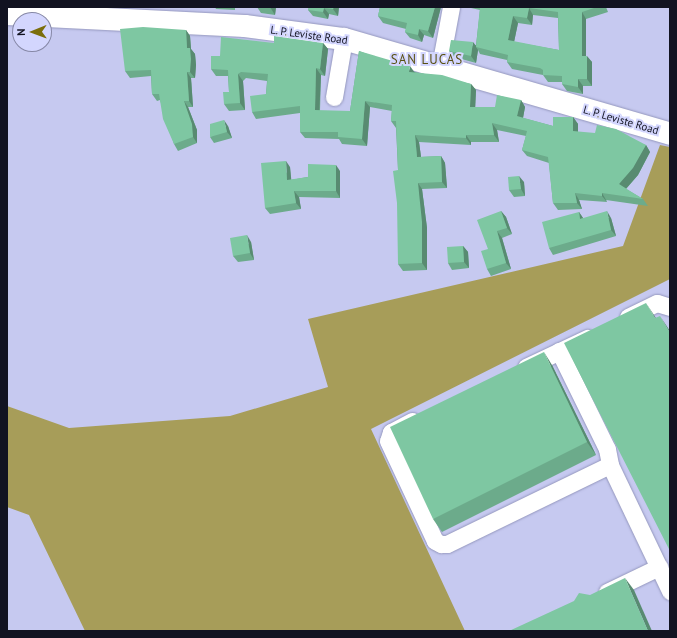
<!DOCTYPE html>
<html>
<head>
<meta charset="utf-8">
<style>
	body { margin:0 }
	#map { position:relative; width:677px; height:638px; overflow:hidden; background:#c6c9f0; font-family:"PT Sans",sans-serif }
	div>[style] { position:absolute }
	.forest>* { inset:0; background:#a79d59 }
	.roads { filter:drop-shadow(0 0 1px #9497bd) drop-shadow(0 0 1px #9497bd) }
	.minor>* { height:17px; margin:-8.5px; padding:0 8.5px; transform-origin:8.5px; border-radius:8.5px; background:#fff }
	.major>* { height:22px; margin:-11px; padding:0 11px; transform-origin:11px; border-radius:11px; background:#fff }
	.wall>* { inset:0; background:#6cab8b }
	.shaded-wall>* { inset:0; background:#588b71 }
	.building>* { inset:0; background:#7ec7a2 }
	span { translate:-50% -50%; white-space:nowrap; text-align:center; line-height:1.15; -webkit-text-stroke:4px #d3d6fe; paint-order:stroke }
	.street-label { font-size:11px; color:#121321 }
	.quarter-label { font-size:13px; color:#595012; letter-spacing:1px }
	.frame { position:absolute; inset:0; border:8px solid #121321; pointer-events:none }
	.north { position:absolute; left:12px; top:12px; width:40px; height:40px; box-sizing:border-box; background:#d3d6fe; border:1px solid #8688a6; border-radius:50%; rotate:269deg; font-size:11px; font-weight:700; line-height:16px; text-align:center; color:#121321 }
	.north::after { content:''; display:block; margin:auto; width:14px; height:18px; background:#7b6e0c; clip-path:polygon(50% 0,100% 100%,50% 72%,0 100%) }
</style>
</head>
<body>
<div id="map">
	<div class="forest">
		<i style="clip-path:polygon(660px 145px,670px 147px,670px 279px,371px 429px,465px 631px,85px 631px,29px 515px,7px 507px,7px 406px,69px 428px,230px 416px,328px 387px,308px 319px,623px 246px)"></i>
	</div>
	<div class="roads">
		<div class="minor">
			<i style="left:440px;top:66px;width:60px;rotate:-79.4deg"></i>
			<i style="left:334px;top:97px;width:59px;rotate:-80.2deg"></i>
			<i style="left:628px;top:317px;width:32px;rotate:-26deg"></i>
			<i style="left:657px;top:303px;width:14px;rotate:17deg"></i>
			<i style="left:559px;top:351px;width:109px;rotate:63.9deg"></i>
			<i style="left:607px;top:449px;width:16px;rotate:79deg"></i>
			<i style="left:610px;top:465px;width:140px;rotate:64.5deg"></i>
			<i style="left:526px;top:367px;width:68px;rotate:-25.4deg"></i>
			<i style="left:412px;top:421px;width:24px;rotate:152deg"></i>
			<i style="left:391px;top:432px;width:9px;rotate:108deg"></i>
			<i style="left:388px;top:441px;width:110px;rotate:64.8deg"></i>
			<i style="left:435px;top:541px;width:7px;rotate:27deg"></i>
			<i style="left:441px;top:544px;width:6px"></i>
			<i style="left:447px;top:544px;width:181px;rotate:-25.9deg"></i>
			<i style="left:607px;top:592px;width:58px;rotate:-25.7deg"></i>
		</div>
		<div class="major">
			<i style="left:7px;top:14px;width:238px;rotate:2.9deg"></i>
			<i style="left:245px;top:26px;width:100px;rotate:7.5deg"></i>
			<i style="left:344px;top:39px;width:340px;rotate:16.2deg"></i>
		</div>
	</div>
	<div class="wall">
		<i style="clip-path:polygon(215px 7px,235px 7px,235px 10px,216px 9px)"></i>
		<i style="clip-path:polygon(257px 7px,276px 7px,275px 15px,261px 13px)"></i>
		<i style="clip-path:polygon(309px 7px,339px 7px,338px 16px,329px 14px,328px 19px,313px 16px,308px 10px)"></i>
		<i style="clip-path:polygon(380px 7px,441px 7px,433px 38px,424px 35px,422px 42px,410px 38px,405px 32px,406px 29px,383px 23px,378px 16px)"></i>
		<i style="clip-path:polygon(evenodd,470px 7px,606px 7px,608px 12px,586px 19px,586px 56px,592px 62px,592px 86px,583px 86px,583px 94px,567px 91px,562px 84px,562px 82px,548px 82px,543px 75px,512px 69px,507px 62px,507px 60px,480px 54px,478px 50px,476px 63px,454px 57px,449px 51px,476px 45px,480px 10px,471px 8px,470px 7px,533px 15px,558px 18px,559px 50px,514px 42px,518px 23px,532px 25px,533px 15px)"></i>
		<i style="clip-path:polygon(186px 30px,190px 36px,191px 49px,195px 54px,196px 65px,195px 78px,191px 78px,193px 107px,188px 107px,197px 130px,197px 143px,178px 151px,174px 144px,160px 100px,157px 101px,152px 94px,151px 76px,130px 78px,125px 71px)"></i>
		<i style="clip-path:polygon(274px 43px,323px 43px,328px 49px,325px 76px,321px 75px,320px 111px,350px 111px,359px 51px,415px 72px,471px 84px,476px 90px,475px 107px,495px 107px,521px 100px,525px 107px,523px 118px,553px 126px,573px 117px,578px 124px,578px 132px,646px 145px,650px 152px,638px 175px,626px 189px,643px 199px,648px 206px,606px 200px,607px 202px,579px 200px,582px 209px,558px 210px,553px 203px,549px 163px,527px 156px,522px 150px,526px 136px,497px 130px,499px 142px,471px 142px,471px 145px,419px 142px,421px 157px,441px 156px,445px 163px,447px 188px,422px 189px,427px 228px,427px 270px,403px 271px,398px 264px,398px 170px,396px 128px,391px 121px,392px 111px,370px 107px,367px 146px,342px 144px,339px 139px,305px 138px,300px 132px,300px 113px,256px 119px,252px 112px,266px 94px,267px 81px,246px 78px,243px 81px,245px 110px,229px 111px,224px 104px,229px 92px,228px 76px,216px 76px,211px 69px,220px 56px)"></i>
		<i style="clip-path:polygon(228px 126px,232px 138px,214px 143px,210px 137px)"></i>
		<i style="clip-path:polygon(290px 167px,291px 180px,340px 171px,340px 198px,299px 197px,301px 209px,270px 214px,265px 208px)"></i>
		<i style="clip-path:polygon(524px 182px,525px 196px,514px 197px,509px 190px)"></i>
		<i style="clip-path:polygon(501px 211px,506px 217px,512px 234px,502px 238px,511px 269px,491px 276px,487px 269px,488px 249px)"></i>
		<i style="clip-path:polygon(579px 212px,583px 218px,611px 218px,616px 236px,553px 255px,549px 248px)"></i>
		<i style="clip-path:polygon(251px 242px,254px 260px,238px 262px,233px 256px)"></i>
		<i style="clip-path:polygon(463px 246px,468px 252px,469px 268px,452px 270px,448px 263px)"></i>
		<i style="clip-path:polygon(552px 365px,596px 455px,442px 532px,433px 519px)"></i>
	</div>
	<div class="shaded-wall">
		<i style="clip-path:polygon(270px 7px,276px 7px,275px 15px)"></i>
		<i style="clip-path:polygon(334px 7px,339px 7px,338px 16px,333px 9px)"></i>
		<i style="clip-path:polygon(435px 7px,441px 7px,433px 38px,428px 31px)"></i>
		<i style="clip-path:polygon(324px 8px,329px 14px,328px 19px,323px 12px)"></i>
		<i style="clip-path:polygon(529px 8px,533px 15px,532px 25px,527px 18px)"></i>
		<i style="clip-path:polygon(582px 12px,586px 19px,586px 62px,582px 56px)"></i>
		<i style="clip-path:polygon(513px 16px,518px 23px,513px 47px,508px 40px)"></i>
		<i style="clip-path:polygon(419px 29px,424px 35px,422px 42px,418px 35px)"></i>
		<i style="clip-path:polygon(186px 30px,190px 36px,191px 49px,195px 54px,196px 65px,195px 78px,190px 72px,187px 48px)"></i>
		<i style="clip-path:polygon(473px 42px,477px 47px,476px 47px,478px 50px,476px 63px,471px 56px)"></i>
		<i style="clip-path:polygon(323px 43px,328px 49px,325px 76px,320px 69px)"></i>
		<i style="clip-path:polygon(587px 56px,592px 62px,592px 86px,587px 79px)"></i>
		<i style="clip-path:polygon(410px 66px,415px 73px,409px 72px)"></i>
		<i style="clip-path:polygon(316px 68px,321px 75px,319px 117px,315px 110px)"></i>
		<i style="clip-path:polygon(187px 72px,191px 78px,193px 107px,189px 101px)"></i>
		<i style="clip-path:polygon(238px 74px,243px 81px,245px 110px,240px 103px)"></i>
		<i style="clip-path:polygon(578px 79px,583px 86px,583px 94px,578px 87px)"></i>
		<i style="clip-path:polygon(471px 84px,476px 90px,475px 113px,470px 107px)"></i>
		<i style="clip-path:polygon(521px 100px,525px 107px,522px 123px,517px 116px)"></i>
		<i style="clip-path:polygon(184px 101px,188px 107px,197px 130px,197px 143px,193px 137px)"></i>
		<i style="clip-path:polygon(365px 101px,370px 107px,367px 146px,362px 139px)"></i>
		<i style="clip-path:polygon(573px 117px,578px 124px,578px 138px,573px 131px)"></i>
		<i style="clip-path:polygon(224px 120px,228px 126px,232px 138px,227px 132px)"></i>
		<i style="clip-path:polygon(492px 123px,497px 130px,499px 142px,494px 135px)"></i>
		<i style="clip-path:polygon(415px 135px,419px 142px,422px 164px,417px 157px)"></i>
		<i style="clip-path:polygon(466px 135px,471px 142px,471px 145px,466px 138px)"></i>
		<i style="clip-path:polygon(646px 145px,650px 152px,638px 175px,624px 191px,619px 184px)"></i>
		<i style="clip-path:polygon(441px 156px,445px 163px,447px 188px,442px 182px)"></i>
		<i style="clip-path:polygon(286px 161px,290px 167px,292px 187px,287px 180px)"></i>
		<i style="clip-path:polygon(336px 165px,340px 171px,340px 198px,336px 191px)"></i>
		<i style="clip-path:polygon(519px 176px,524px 182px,525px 196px,521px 189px)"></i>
		<i style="clip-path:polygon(418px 183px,422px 189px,427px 228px,427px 270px,422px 263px)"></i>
		<i style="clip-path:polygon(294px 191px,299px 197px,301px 209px,296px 203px)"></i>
		<i style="clip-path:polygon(575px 193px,579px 200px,582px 209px,577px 203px)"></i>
		<i style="clip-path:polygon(602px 193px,606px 200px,607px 202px,602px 196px)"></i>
		<i style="clip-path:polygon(501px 211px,506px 217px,512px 234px,507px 228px)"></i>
		<i style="clip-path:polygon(607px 211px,611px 218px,616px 236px,611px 230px)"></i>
		<i style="clip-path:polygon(579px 212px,583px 218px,580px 219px)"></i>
		<i style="clip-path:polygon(497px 231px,502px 238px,511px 269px,506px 263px)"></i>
		<i style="clip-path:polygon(247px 235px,251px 242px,254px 260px,250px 253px)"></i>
		<i style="clip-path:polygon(463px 246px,468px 252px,469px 268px,464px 262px)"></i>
		<i style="clip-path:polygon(646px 303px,654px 315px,664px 331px,655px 318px)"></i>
		<i style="clip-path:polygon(660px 316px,670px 331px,670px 333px)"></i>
		<i style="clip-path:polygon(544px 352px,552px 365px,596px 455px,587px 442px)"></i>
		<i style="clip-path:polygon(625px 578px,634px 590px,652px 631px,648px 631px)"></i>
	</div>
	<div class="building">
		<i style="clip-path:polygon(309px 7px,334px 7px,333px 9px,324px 8px,323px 12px,308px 10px)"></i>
		<i style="clip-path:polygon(380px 7px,435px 7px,428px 31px,419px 29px,418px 35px,405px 32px,407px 23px,378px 16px)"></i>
		<i style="clip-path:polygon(evenodd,480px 7px,597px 7px,582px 12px,582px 56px,587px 56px,587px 79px,578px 79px,578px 87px,562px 84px,562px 76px,543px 75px,543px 70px,540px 68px,507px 62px,508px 55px,476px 47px,480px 7px,529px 8px,558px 12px,559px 50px,508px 40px,513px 16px,527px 18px,529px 8px)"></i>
		<i style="clip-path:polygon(143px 27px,186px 30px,187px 48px,190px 48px,191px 59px,190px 72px,187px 72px,189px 101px,184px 101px,192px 124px,193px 137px,174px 144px,163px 119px,159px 94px,152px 94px,151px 70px,125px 71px,120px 29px)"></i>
		<i style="clip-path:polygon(274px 36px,323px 43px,320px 69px,316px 68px,315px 110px,350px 111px,359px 51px,410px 66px,409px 72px,442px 75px,471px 84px,470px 107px,495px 107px,497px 95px,521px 100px,517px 116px,553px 126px,553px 117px,573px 117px,573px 131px,595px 133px,597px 125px,616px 129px,646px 145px,633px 168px,619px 184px,643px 199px,602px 193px,602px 196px,575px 193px,577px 203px,553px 203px,548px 157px,522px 150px,527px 131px,492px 123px,494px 135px,466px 135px,466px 138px,415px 135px,417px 157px,441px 156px,442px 182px,418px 183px,422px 222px,422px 263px,398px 264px,397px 203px,393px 171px,398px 170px,396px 121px,391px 121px,392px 105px,365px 101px,362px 139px,338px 137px,338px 132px,300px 132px,300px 106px,252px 112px,250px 96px,266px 94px,268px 74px,241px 72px,238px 74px,240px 103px,224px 104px,223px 92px,229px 92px,228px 70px,211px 69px,211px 56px,220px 56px,221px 37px,274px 43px)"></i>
		<i style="clip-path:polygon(451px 40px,473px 42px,471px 56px,449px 51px)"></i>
		<i style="clip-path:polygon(224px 120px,227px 132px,210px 137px,210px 124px)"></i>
		<i style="clip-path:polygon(286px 161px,287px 180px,308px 177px,308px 164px,336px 165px,336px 191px,294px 191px,296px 203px,265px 208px,261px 163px)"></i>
		<i style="clip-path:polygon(519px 176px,521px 189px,509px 190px,508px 177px)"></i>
		<i style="clip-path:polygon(501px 211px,507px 228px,497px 231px,506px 263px,487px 269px,481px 251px,488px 249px,477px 220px)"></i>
		<i style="clip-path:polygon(607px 211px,611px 230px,549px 248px,542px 222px,579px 212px,580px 219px)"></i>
		<i style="clip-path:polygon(247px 235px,250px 253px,233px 256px,230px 238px)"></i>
		<i style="clip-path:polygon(463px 246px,464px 262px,448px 263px,447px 247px)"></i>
		<i style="clip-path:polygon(646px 303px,655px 318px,660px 316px,670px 333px,670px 551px,564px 343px)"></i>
		<i style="clip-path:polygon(544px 352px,587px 442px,433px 519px,390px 427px)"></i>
		<i style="clip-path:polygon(625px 578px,648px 631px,509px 631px,574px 601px,579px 593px,590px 595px)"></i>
	</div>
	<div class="street-label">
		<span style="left:309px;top:35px;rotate:8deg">L. P. Leviste Road</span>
		<span style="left:621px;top:120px;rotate:16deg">L. P. Leviste Road</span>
	</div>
	<div class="quarter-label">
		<span style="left:427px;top:60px">SAN LUCAS</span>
	</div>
	<div class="frame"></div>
	<div class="north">N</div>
</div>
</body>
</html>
